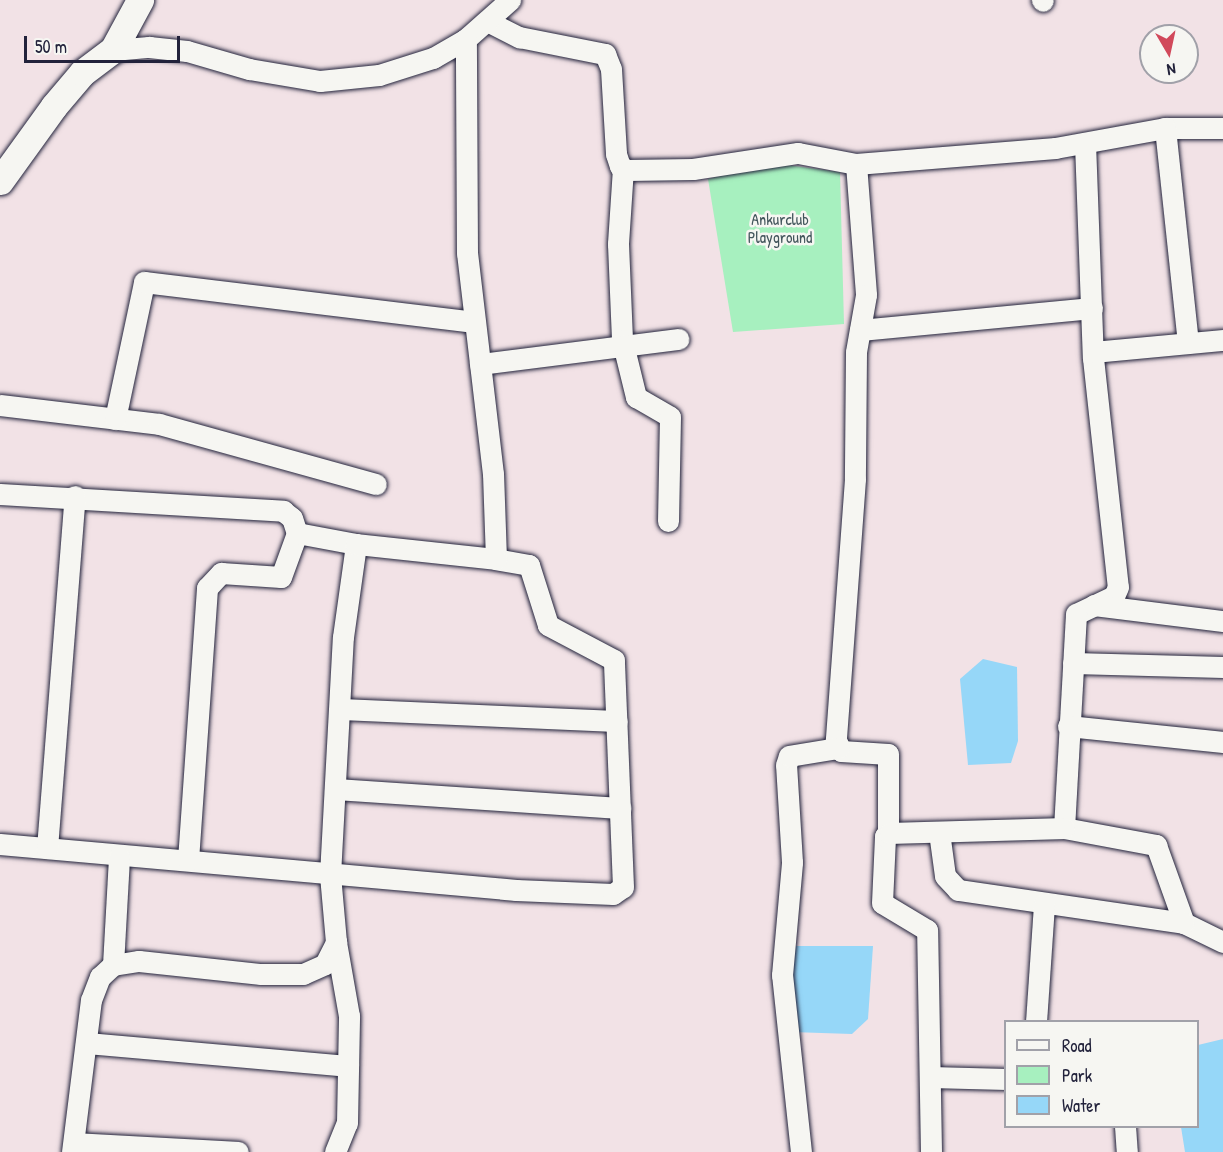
<!DOCTYPE html>
<html>
<head>
<meta charset="utf-8">
<style>
	body { margin:0 }
	#map { position:relative; width:1223px; height:1152px; overflow:hidden; background:#f2e2e6; font-family:"Patrick Hand",sans-serif }
	div>[style] { position:absolute }
	.green>* { inset:0; background:#a7f0bf }
	.water>* { inset:0; background:#96d7f8 }
	.roads { filter:drop-shadow(0 0 2px #22223b) drop-shadow(0 0 2px #22223b) }
	.minor>* { height:21px; margin:-10.5px; padding:0 10.5px; transform-origin:10.5px; border-radius:10.5px; background:#f6f6f2 }
	.tertiary>* { height:27px; margin:-13.5px; padding:0 13.5px; transform-origin:13.5px; border-radius:13.5px; background:#f6f6f2 }
	span { translate:-50% -50%; white-space:nowrap; text-align:center; line-height:1.15; -webkit-text-stroke:5px #f6f6f2; paint-order:stroke }
	.park-label { font-size:16px; color:#43565c }
	.legend { position:absolute; left:1004px; top:1020px; width:195px; height:108px; box-sizing:border-box; background:#f6f6f2; border:2px solid #a1a1a9; margin:0; padding:8px 10px; list-style:none; font-size:18px; color:#22223b }
	.legend li { display:flex; align-items:center; gap:12px; height:30px }
	.legend b { width:30px; border:2px solid #a1a1a9 }
	.north { position:absolute; left:1139px; top:24px; width:60px; height:60px; box-sizing:border-box; background:#f6f6f2; border:2px solid #a1a1a9; border-radius:50%; rotate:171deg; font-size:16px; font-weight:700; line-height:24px; text-align:center; color:#22223b }
	.north::after { content:''; display:block; margin:auto; width:21px; height:27px; background:#d1495b; clip-path:polygon(50% 0,100% 100%,50% 72%,0 100%) }
	.scale { position:absolute; left:24px; top:36px; width:156px; height:27px; box-sizing:border-box; border:3px solid #22223b; border-top:0; padding-left:8px; font-size:18px; line-height:21px; white-space:nowrap; color:#22223b; -webkit-text-stroke:4px #f6f6f2; paint-order:stroke }
</style>
</head>
<body>
<div id="map">
	<div class="green">
		<i style="clip-path:polygon(772px 163px,840px 172px,844px 324px,733px 332px,708px 179px)"></i>
	</div>
	<div class="water">
		<i style="clip-path:polygon(983px 659px,1017px 667px,1018px 741px,1011px 763px,968px 765px,960px 679px)"></i>
		<i style="clip-path:polygon(791px 946px,873px 946px,868px 1019px,852px 1034px,791px 1032px)"></i>
		<i style="clip-path:polygon(1223px 1039px,1223px 1152px,1185px 1152px,1181px 1127px,1198px 1126px,1198px 1045px)"></i>
	</div>
	<div class="roads">
		<div class="minor">
			<i style="left:1042px;top:0;width:1px;rotate:45deg"></i>
			<i style="left:489px;top:22px;width:34px;rotate:27deg"></i>
			<i style="left:519px;top:37px;width:88px;rotate:11.2deg"></i>
			<i style="left:605px;top:54px;width:16px;rotate:68deg"></i>
			<i style="left:611px;top:69px;width:85px;rotate:86.6deg"></i>
			<i style="left:616px;top:154px;width:13px;rotate:72deg"></i>
			<i style="left:620px;top:166px;width:8px;rotate:30deg"></i>
			<i style="left:627px;top:170px;width:66px;rotate:-0.9deg"></i>
			<i style="left:693px;top:169px;width:106px;rotate:-8.7deg"></i>
			<i style="left:798px;top:153px;width:59px;rotate:10.7deg"></i>
			<i style="left:856px;top:164px;width:200px;rotate:-4.6deg"></i>
			<i style="left:1055px;top:148px;width:112px;rotate:-10.3deg"></i>
			<i style="left:1165px;top:128px;width:58px"></i>
			<i style="left:113px;top:50px;width:36px;rotate:-5deg"></i>
			<i style="left:149px;top:47px;width:38px;rotate:6deg"></i>
			<i style="left:187px;top:51px;width:65px;rotate:16.2deg"></i>
			<i style="left:249px;top:69px;width:72px;rotate:9.6deg"></i>
			<i style="left:320px;top:81px;width:59px;rotate:-5.8deg"></i>
			<i style="left:379px;top:75px;width:57px;rotate:-17.5deg"></i>
			<i style="left:433px;top:58px;width:38px;rotate:-30deg"></i>
			<i style="left:466px;top:39px;width:59px;rotate:-41.6deg"></i>
			<i style="left:1165px;top:128px;width:216px;rotate:83.9deg"></i>
			<i style="left:1085px;top:143px;width:215px;rotate:87.9deg"></i>
			<i style="left:1093px;top:358px;width:230px;rotate:83.8deg"></i>
			<i style="left:1118px;top:587px;width:10px;rotate:114deg"></i>
			<i style="left:1114px;top:596px;width:42px;rotate:154.7deg"></i>
			<i style="left:1076px;top:614px;width:214px;rotate:93.2deg"></i>
			<i style="left:1064px;top:828px;width:94px;rotate:10.5deg"></i>
			<i style="left:1156px;top:845px;width:83px;rotate:70.3deg"></i>
			<i style="left:1184px;top:923px;width:43px;rotate:26deg"></i>
			<i style="left:856px;top:164px;width:131px;rotate:85.6deg"></i>
			<i style="left:866px;top:295px;width:58px;rotate:100deg"></i>
			<i style="left:856px;top:352px;width:127px;rotate:90.5deg"></i>
			<i style="left:855px;top:479px;width:262px;rotate:94.2deg"></i>
			<i style="left:836px;top:740px;width:12px;rotate:66deg"></i>
			<i style="left:841px;top:751px;width:47px;rotate:3.7deg"></i>
			<i style="left:888px;top:754px;width:80px;rotate:90deg"></i>
			<i style="left:623px;top:168px;width:76px;rotate:93.8deg"></i>
			<i style="left:618px;top:244px;width:96px;rotate:87.6deg"></i>
			<i style="left:622px;top:340px;width:59px;rotate:76.2deg"></i>
			<i style="left:636px;top:397px;width:39px;rotate:30deg"></i>
			<i style="left:670px;top:417px;width:104px;rotate:91.1deg"></i>
			<i style="left:860px;top:330px;width:233px;rotate:-5.4deg"></i>
			<i style="left:1093px;top:352px;width:131px;rotate:-5.3deg"></i>
			<i style="left:480px;top:364px;width:200px;rotate:-7.2deg"></i>
			<i style="left:0;top:405px;width:160px;rotate:6.8deg"></i>
			<i style="left:159px;top:424px;width:225px;rotate:15.5deg"></i>
			<i style="left:115px;top:419px;width:140px;rotate:-78deg"></i>
			<i style="left:144px;top:282px;width:333px;rotate:6.9deg"></i>
			<i style="left:0;top:494px;width:284px;rotate:3.4deg"></i>
			<i style="left:283px;top:511px;width:11px;rotate:38deg"></i>
			<i style="left:292px;top:518px;width:16px;rotate:72deg"></i>
			<i style="left:1094px;top:605px;width:130px;rotate:7.1deg"></i>
			<i style="left:1073px;top:663px;width:150px;rotate:1.5deg"></i>
			<i style="left:340px;top:709px;width:277px;rotate:2.5deg"></i>
			<i style="left:1068px;top:726px;width:156px;rotate:5.9deg"></i>
			<i style="left:335px;top:789px;width:286px;rotate:3.8deg"></i>
			<i style="left:939px;top:832px;width:44px;rotate:82.2deg"></i>
			<i style="left:945px;top:876px;width:19px;rotate:47deg"></i>
			<i style="left:958px;top:890px;width:228px;rotate:8.3deg"></i>
			<i style="left:0;top:844px;width:518px;rotate:5.09deg"></i>
			<i style="left:516px;top:890px;width:97px;rotate:2.4deg"></i>
			<i style="left:613px;top:894px;width:12px;rotate:-35deg"></i>
			<i style="left:623px;top:887px;width:227px;rotate:-92.3deg"></i>
			<i style="left:614px;top:660px;width:75px;rotate:-152.1deg"></i>
			<i style="left:548px;top:625px;width:63px;rotate:-107.6deg"></i>
			<i style="left:529px;top:565px;width:34px;rotate:-170deg"></i>
			<i style="left:496px;top:559px;width:85px;rotate:-92deg"></i>
			<i style="left:493px;top:474px;width:223px;rotate:-96.7deg"></i>
			<i style="left:467px;top:253px;width:214px;rotate:-90.3deg"></i>
			<i style="left:47px;top:848px;width:353px;rotate:-85.5deg"></i>
			<i style="left:188px;top:860px;width:273px;rotate:-86deg"></i>
			<i style="left:207px;top:588px;width:21px;rotate:-47deg"></i>
			<i style="left:221px;top:573px;width:60px;rotate:3.8deg"></i>
			<i style="left:281px;top:577px;width:47px;rotate:-70deg"></i>
			<i style="left:297px;top:533px;width:60px;rotate:10.6deg"></i>
			<i style="left:113px;top:965px;width:108px;rotate:-86.8deg"></i>
			<i style="left:1036px;top:1022px;width:118px;rotate:-86.1deg"></i>
			<i style="left:86px;top:1043px;width:263px;rotate:5deg"></i>
			<i style="left:931px;top:1077px;width:75px;rotate:1.5deg"></i>
			<i style="left:1125px;top:1126px;width:26px;rotate:86deg"></i>
			<i style="left:74px;top:1143px;width:164px;rotate:3.1deg"></i>
			<i style="left:72px;top:1152px;width:153px;rotate:-82.9deg"></i>
			<i style="left:91px;top:1000px;width:25px;rotate:-69deg"></i>
			<i style="left:100px;top:977px;width:18px;rotate:-43deg"></i>
			<i style="left:113px;top:965px;width:26px;rotate:-9deg"></i>
			<i style="left:139px;top:961px;width:123px;rotate:6.1deg"></i>
			<i style="left:261px;top:974px;width:42px"></i>
			<i style="left:303px;top:974px;width:24px;rotate:-24deg"></i>
			<i style="left:325px;top:964px;width:25px;rotate:-63deg"></i>
			<i style="left:336px;top:942px;width:67px;rotate:-95.1deg"></i>
			<i style="left:330px;top:875px;width:238px;rotate:-86.9deg"></i>
			<i style="left:343px;top:637px;width:94px;rotate:-82deg"></i>
			<i style="left:356px;top:544px;width:141px;rotate:6.1deg"></i>
			<i style="left:335px;top:1152px;width:31px;rotate:-68deg"></i>
			<i style="left:347px;top:1123px;width:107px;rotate:-88.9deg"></i>
			<i style="left:349px;top:1016px;width:75px;rotate:-100deg"></i>
			<i style="left:801px;top:1152px;width:178px;rotate:-96.1deg"></i>
			<i style="left:782px;top:975px;width:113px;rotate:-84.9deg"></i>
			<i style="left:792px;top:862px;width:97px;rotate:-93.5deg"></i>
			<i style="left:786px;top:765px;width:9px;rotate:-72deg"></i>
			<i style="left:789px;top:756px;width:50px;rotate:-9.3deg"></i>
			<i style="left:931px;top:1152px;width:222px;rotate:-91deg"></i>
			<i style="left:927px;top:930px;width:52px;rotate:-149deg"></i>
			<i style="left:882px;top:903px;width:67px;rotate:-87.4deg"></i>
			<i style="left:885px;top:836px;width:6px;rotate:-31deg"></i>
			<i style="left:890px;top:833px;width:174px;rotate:-1.6deg"></i>
		</div>
		<div class="tertiary">
			<i style="left:0;top:181px;width:92px;rotate:-54.2deg"></i>
			<i style="left:54px;top:106px;width:43px;rotate:-49.7deg"></i>
			<i style="left:82px;top:73px;width:39px;rotate:-37deg"></i>
			<i style="left:113px;top:50px;width:57px;rotate:-61.6deg"></i>
		</div>
	</div>
	<div class="park-label">
		<span style="left:780px;top:228px">Ankurclub<br>Playground</span>
	</div>
	<ul class="legend">
	<li><b style="height:8px;background:#f6f6f2"></b>Road</li>
	<li><b style="height:16px;background:#a7f0bf"></b>Park</li>
	<li><b style="height:16px;background:#96d7f8"></b>Water</li>
	</ul>
	<div class="north">N</div>
	<div class="scale">50 m</div>
</div>
</body>
</html>
